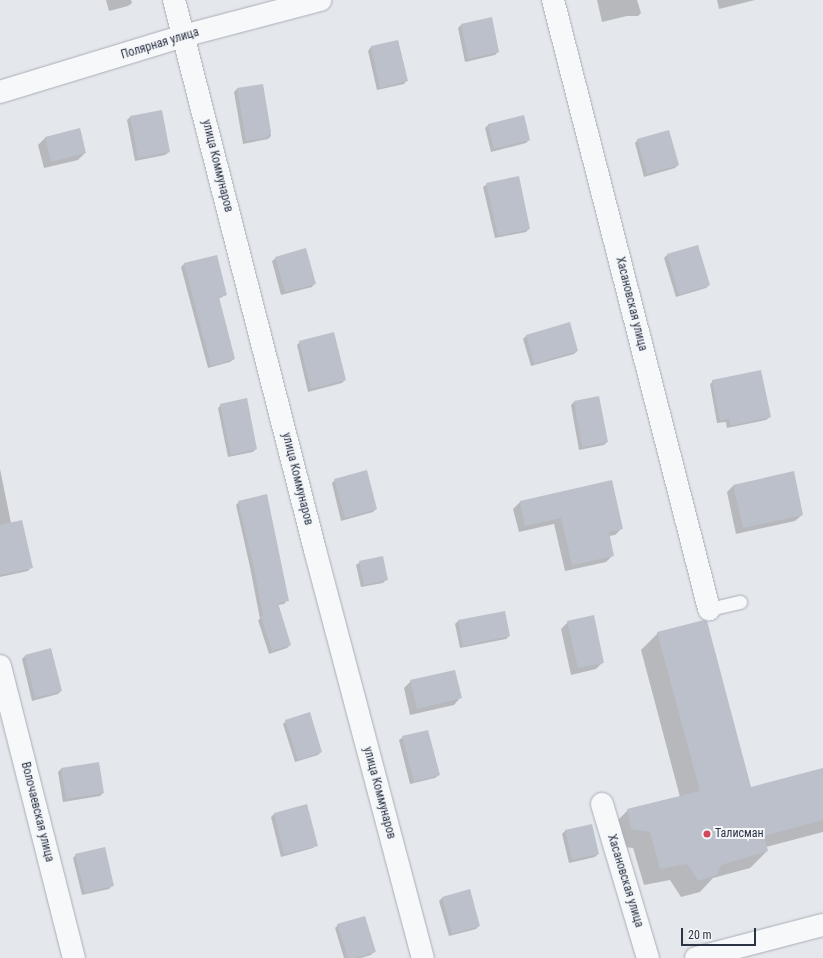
<!DOCTYPE html>
<html>
<head>
<meta charset="utf-8">
<style>
	body { margin:0 }
	#map { position:relative; width:823px; height:958px; overflow:hidden; background:#e4e7ec; font-family:"Roboto Condensed",sans-serif }
	div>[style] { position:absolute }
	.shadow>* { inset:0; background:#0003 }
	.building>* { inset:0; background:#bbc0ca }
	.roads { filter:drop-shadow(0 0 1px #a9aeb7) drop-shadow(0 0 1px #a9aeb7) }
	.service>* { height:13px; margin:-6.5px; padding:0 6.5px; transform-origin:6.5px; border-radius:6.5px; background:#f7f8fa }
	.minor>* { height:22px; margin:-11px; padding:0 11px; transform-origin:11px; border-radius:11px; background:#f7f8fa }
	.tertiary>* { height:22px; margin:-11px; padding:0 11px; transform-origin:11px; border-radius:11px; background:#f7f8fa }
	.dots>* { width:11px; height:11px; translate:-50% -50%; box-sizing:border-box; border:2px solid #f4f6f9; border-radius:50% }
	span { translate:-50% -50%; white-space:nowrap; text-align:center; line-height:1.15; -webkit-text-stroke:4px #f4f6f9; paint-order:stroke }
	.street-label { font-size:12px; color:#2b3445 }
	.poi-label { font-size:12px; color:#2b3445 }
	.left { translate:0 -50%; text-align:left }
	.scale { position:absolute; left:681px; top:928px; width:75px; height:18px; box-sizing:border-box; border:2px solid #2b3445; border-top:0; padding-left:5px; font-size:12px; line-height:14px; white-space:nowrap; color:#2b3445; -webkit-text-stroke:3px #f4f6f9; paint-order:stroke }
</style>
</head>
<body>
<div id="map">
	<div class="shadow">
		<i style="clip-path:polygon(106px 0,131px 0,132px 3px,128px 6px,109px 11px)"></i>
		<i style="clip-path:polygon(597px 0,637px 0,641px 13px,638px 16px,627px 16px,602px 22px)"></i>
		<i style="clip-path:polygon(717px 0,755px 0,719px 9px)"></i>
		<i style="clip-path:polygon(491px 18px,498px 52px,495px 55px,465px 62px,458px 28px,461px 25px)"></i>
		<i style="clip-path:polygon(398px 41px,407px 80px,404px 84px,377px 90px,368px 51px,371px 47px)"></i>
		<i style="clip-path:polygon(262px 85px,271px 136px,268px 139px,243px 144px,234px 92px,237px 89px)"></i>
		<i style="clip-path:polygon(130px 117px,169px 152px,165px 155px,135px 161px,127px 120px)"></i>
		<i style="clip-path:polygon(488px 125px,529px 140px,526px 143px,491px 152px,485px 128px)"></i>
		<i style="clip-path:polygon(45px 138px,85px 153px,78px 160px,44px 168px,38px 145px)"></i>
		<i style="clip-path:polygon(638px 140px,678px 165px,675px 168px,644px 177px,635px 143px)"></i>
		<i style="clip-path:polygon(487px 184px,529px 229px,526px 232px,495px 238px,483px 187px)"></i>
		<i style="clip-path:polygon(667px 255px,709px 285px,706px 288px,676px 297px,664px 258px)"></i>
		<i style="clip-path:polygon(216px 256px,226px 295px,218px 299px,234px 359px,230px 362px,208px 368px,181px 267px,184px 264px)"></i>
		<i style="clip-path:polygon(276px 258px,315px 283px,312px 287px,281px 295px,272px 261px)"></i>
		<i style="clip-path:polygon(526px 336px,577px 351px,574px 354px,531px 366px,523px 339px)"></i>
		<i style="clip-path:polygon(300px 342px,345px 380px,342px 383px,308px 392px,297px 345px)"></i>
		<i style="clip-path:polygon(713px 381px,770px 417px,766px 420px,727px 428px,726px 422px,717px 423px,710px 384px)"></i>
		<i style="clip-path:polygon(599px 398px,607px 442px,604px 445px,579px 450px,571px 405px,574px 402px)"></i>
		<i style="clip-path:polygon(221px 405px,256px 449px,253px 452px,228px 457px,218px 408px)"></i>
		<i style="clip-path:polygon(0 469px,11px 523px,31px 567px,28px 571px,0 577px)"></i>
		<i style="clip-path:polygon(335px 480px,376px 509px,373px 512px,341px 521px,332px 483px)"></i>
		<i style="clip-path:polygon(611px 481px,622px 528px,615px 535px,609px 536px,613px 555px,606px 562px,565px 571px,554px 524px,519px 532px,513px 509px,520px 502px)"></i>
		<i style="clip-path:polygon(734px 485px,802px 515px,795px 521px,736px 534px,727px 492px)"></i>
		<i style="clip-path:polygon(239px 502px,287px 600px,284px 604px,278px 605px,290px 645px,287px 648px,269px 654px,258px 620px,260px 619px,250px 567px,236px 505px)"></i>
		<i style="clip-path:polygon(360px 562px,386px 580px,383px 583px,361px 587px,356px 565px)"></i>
		<i style="clip-path:polygon(458px 621px,509px 636px,506px 639px,460px 648px,455px 624px)"></i>
		<i style="clip-path:polygon(568px 622px,603px 662px,596px 669px,571px 675px,561px 629px)"></i>
		<i style="clip-path:polygon(658px 633px,751px 788px,823px 769px,823px 832px,766px 847px,767px 851px,750px 868px,713px 878px,700px 892px,681px 897px,670px 880px,644px 885px,633px 848px,614px 846px,611px 827px,628px 810px,680px 797px,641px 650px)"></i>
		<i style="clip-path:polygon(51px 650px,61px 691px,58px 694px,32px 701px,22px 659px,25px 656px)"></i>
		<i style="clip-path:polygon(411px 681px,460px 698px,454px 705px,410px 715px,404px 688px)"></i>
		<i style="clip-path:polygon(286px 721px,321px 752px,318px 755px,295px 762px,283px 724px)"></i>
		<i style="clip-path:polygon(403px 737px,439px 775px,435px 778px,410px 784px,399px 740px)"></i>
		<i style="clip-path:polygon(61px 769px,103px 793px,100px 796px,63px 802px,58px 772px)"></i>
		<i style="clip-path:polygon(274px 814px,317px 845px,313px 848px,281px 857px,271px 817px)"></i>
		<i style="clip-path:polygon(591px 825px,598px 854px,595px 857px,569px 863px,562px 834px,565px 831px)"></i>
		<i style="clip-path:polygon(76px 855px,113px 885px,109px 889px,82px 895px,73px 858px)"></i>
		<i style="clip-path:polygon(442px 898px,479px 926px,476px 929px,449px 936px,439px 901px)"></i>
		<i style="clip-path:polygon(338px 925px,374px 952px,371px 955px,361px 958px,344px 958px,335px 928px)"></i>
	</div>
	<div class="building">
		<i style="clip-path:polygon(492px 17px,499px 52px,468px 59px,461px 24px)"></i>
		<i style="clip-path:polygon(398px 40px,408px 81px,380px 88px,371px 46px)"></i>
		<i style="clip-path:polygon(263px 84px,271px 132px,266px 138px,246px 141px,237px 88px)"></i>
		<i style="clip-path:polygon(162px 110px,170px 152px,138px 158px,130px 116px)"></i>
		<i style="clip-path:polygon(524px 115px,530px 140px,494px 149px,488px 124px)"></i>
		<i style="clip-path:polygon(80px 128px,86px 153px,51px 162px,45px 137px)"></i>
		<i style="clip-path:polygon(669px 130px,679px 165px,647px 174px,637px 139px)"></i>
		<i style="clip-path:polygon(519px 176px,530px 229px,498px 236px,486px 183px)"></i>
		<i style="clip-path:polygon(698px 245px,710px 285px,679px 295px,667px 254px)"></i>
		<i style="clip-path:polygon(306px 248px,316px 284px,285px 292px,275px 257px)"></i>
		<i style="clip-path:polygon(217px 255px,227px 295px,219px 297px,235px 359px,211px 366px,184px 263px)"></i>
		<i style="clip-path:polygon(570px 322px,578px 351px,534px 364px,526px 335px)"></i>
		<i style="clip-path:polygon(334px 332px,346px 380px,311px 389px,299px 341px)"></i>
		<i style="clip-path:polygon(761px 370px,771px 417px,730px 426px,729px 419px,720px 421px,712px 380px)"></i>
		<i style="clip-path:polygon(599px 396px,608px 442px,582px 447px,574px 401px)"></i>
		<i style="clip-path:polygon(247px 398px,257px 449px,231px 455px,220px 404px)"></i>
		<i style="clip-path:polygon(367px 470px,377px 509px,345px 518px,334px 479px)"></i>
		<i style="clip-path:polygon(794px 471px,803px 515px,743px 528px,733px 485px)"></i>
		<i style="clip-path:polygon(612px 480px,623px 529px,609px 532px,614px 556px,572px 565px,561px 518px,525px 526px,520px 501px)"></i>
		<i style="clip-path:polygon(267px 494px,289px 601px,278px 603px,291px 645px,272px 651px,261px 616px,263px 616px,253px 563px,238px 501px)"></i>
		<i style="clip-path:polygon(22px 520px,33px 568px,0 575px,0 525px)"></i>
		<i style="clip-path:polygon(383px 556px,388px 580px,364px 585px,359px 561px)"></i>
		<i style="clip-path:polygon(505px 611px,510px 636px,463px 646px,458px 620px)"></i>
		<i style="clip-path:polygon(594px 615px,604px 663px,578px 668px,567px 621px)"></i>
		<i style="clip-path:polygon(704px 620px,707px 621px,751px 787px,823px 768px,823px 820px,764px 836px,768px 851px,721px 865px,717px 875px,698px 881px,687px 864px,660px 869px,650px 832px,631px 829px,627px 809px,700px 791px,657px 632px)"></i>
		<i style="clip-path:polygon(51px 648px,62px 691px,35px 698px,25px 655px)"></i>
		<i style="clip-path:polygon(455px 670px,462px 698px,417px 709px,410px 680px)"></i>
		<i style="clip-path:polygon(310px 712px,322px 752px,298px 760px,285px 720px)"></i>
		<i style="clip-path:polygon(428px 730px,440px 775px,414px 782px,402px 736px)"></i>
		<i style="clip-path:polygon(99px 762px,104px 793px,66px 799px,61px 768px)"></i>
		<i style="clip-path:polygon(307px 804px,318px 846px,284px 854px,274px 813px)"></i>
		<i style="clip-path:polygon(592px 824px,599px 854px,572px 860px,565px 830px)"></i>
		<i style="clip-path:polygon(105px 847px,114px 886px,85px 893px,75px 854px)"></i>
		<i style="clip-path:polygon(470px 889px,480px 926px,452px 934px,442px 897px)"></i>
		<i style="clip-path:polygon(365px 916px,376px 952px,355px 958px,348px 958px,337px 924px)"></i>
	</div>
	<div class="roads">
		<div class="service">
			<i style="left:709px;top:609px;width:32px;rotate:-13deg"></i>
		</div>
		<div class="minor">
			<i style="left:174px;top:0;width:568px;rotate:75.62deg"></i>
			<i style="left:315px;top:550px;width:422px;rotate:75.2deg"></i>
			<i style="left:553px;top:0;width:629px;rotate:75.63deg"></i>
			<i style="left:0;top:92px;width:191px;rotate:-17deg"></i>
			<i style="left:183px;top:36px;width:142px;rotate:-14.7deg"></i>
			<i style="left:0;top:666px;width:301px;rotate:75.8deg"></i>
			<i style="left:602px;top:804px;width:161px;rotate:73.4deg"></i>
		</div>
		<div class="tertiary">
			<i style="left:696px;top:958px;width:131px;rotate:-14.6deg"></i>
		</div>
	</div>
	<div class="dots">
		<i style="left:707px;top:834px;background:#d1495b"></i>
	</div>
	<div class="street-label">
		<span style="left:160px;top:44px;rotate:-17deg">Полярная улица</span>
		<span style="left:217px;top:166px;rotate:76deg">улица Коммунаров</span>
		<span style="left:631px;top:304px;rotate:76deg">Хасановская улица</span>
		<span style="left:297px;top:479px;rotate:76deg">улица Коммунаров</span>
		<span style="left:379px;top:793px;rotate:75deg">улица Коммунаров</span>
		<span style="left:37px;top:812px;rotate:76deg">Волочаевская улица</span>
		<span style="left:625px;top:881px;rotate:73deg">Хасановская улица</span>
	</div>
	<div class="poi-label">
		<span class="left" style="left:715px;top:834px">Талисман</span>
	</div>
	<div class="scale">20 m</div>
</div>
</body>
</html>
